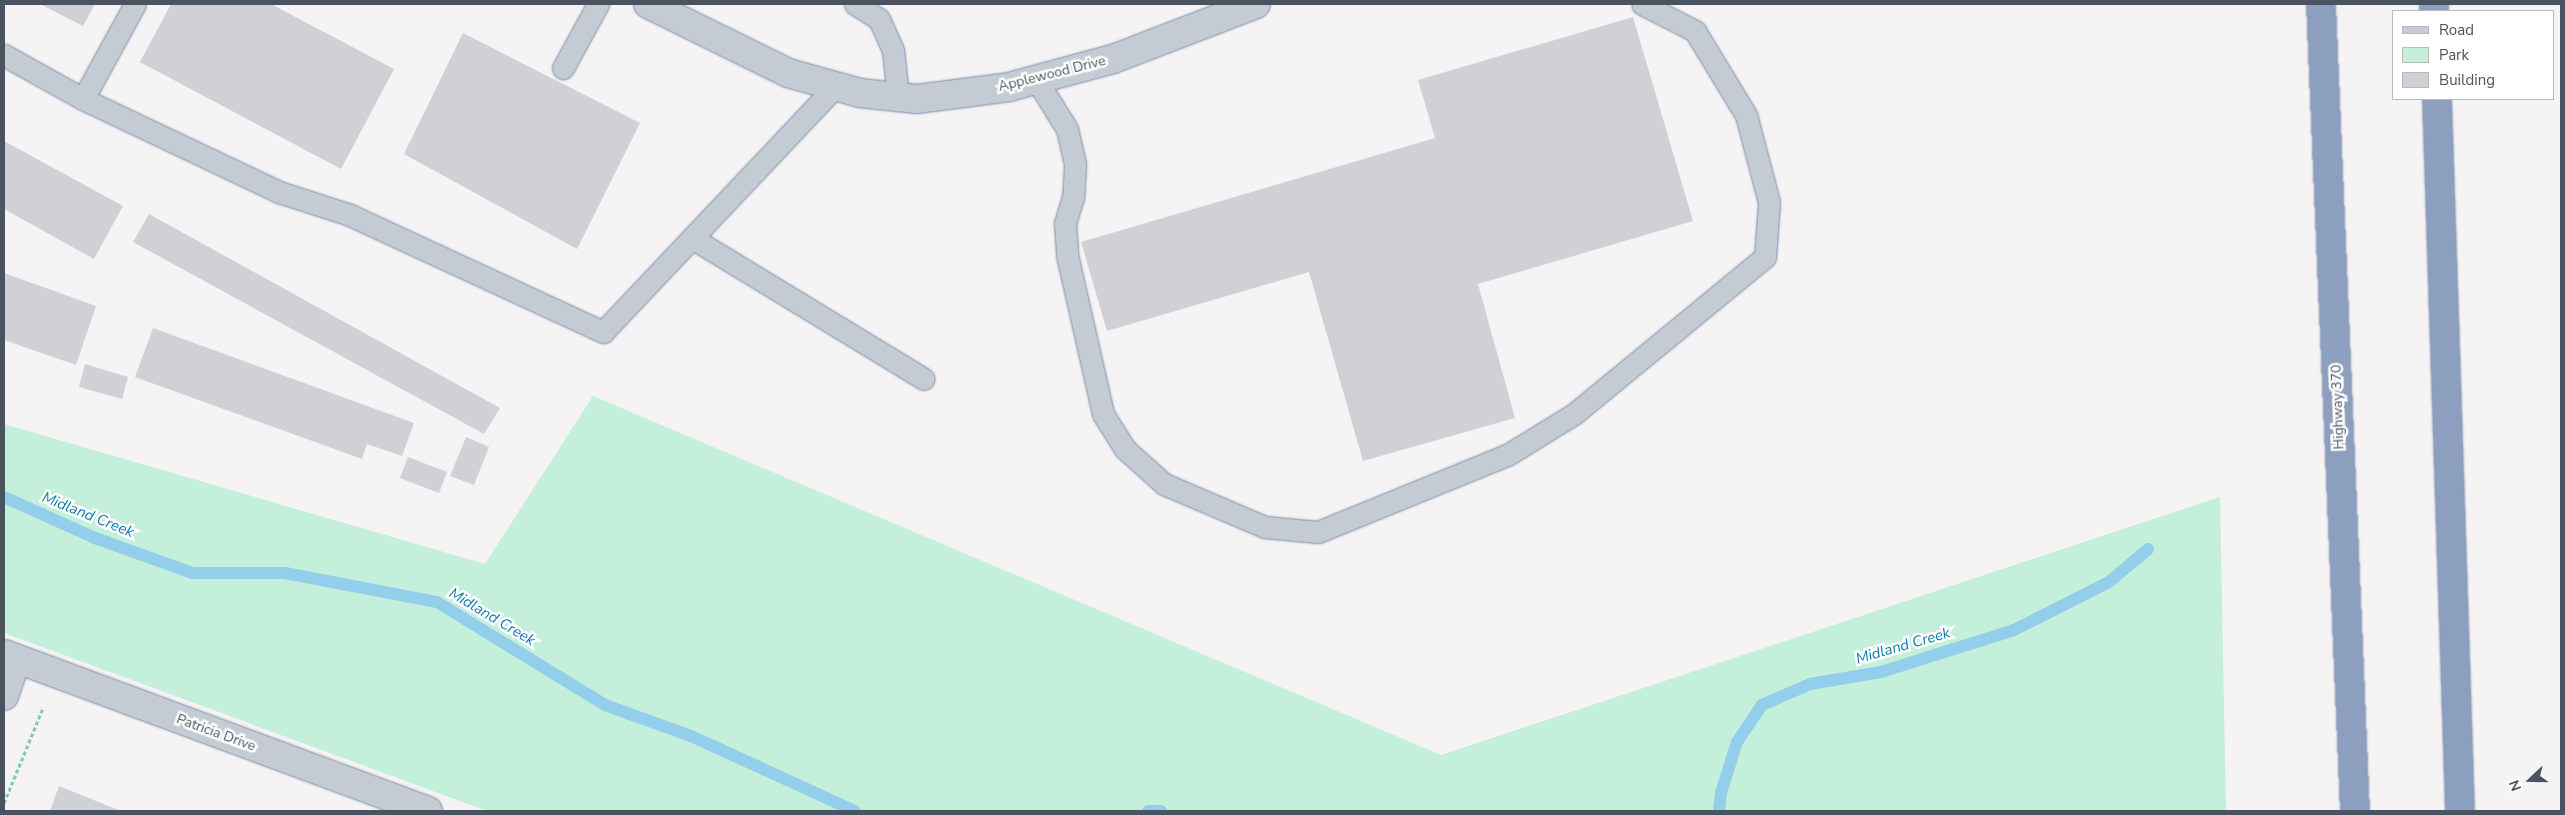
<!DOCTYPE html>
<html>
<head>
<meta charset="utf-8">
<style>
	body { margin:0 }
	#map { position:relative; width:2565px; height:815px; overflow:hidden; background:#f5f3f3; font-family:"Nunito Sans",sans-serif }
	div>[style] { position:absolute }
	.green>* { inset:0; background:#c4efda }
	.stream>* { height:12px; margin:-6px; padding:0 6px; transform-origin:6px; border-radius:6px; background:#93ceeb }
	.building>* { inset:0; background:#d0d1d7 }
	.path>* { height:3px; margin-top:-1.5px; transform-origin:0; background:repeating-linear-gradient(90deg,#7ccdaf 0 4px,transparent 0 6.5px) }
	.roads { filter:drop-shadow(0 0 1px #778aab) drop-shadow(0 0 1px #778aab) }
	.lane>* { height:21px; margin:-10.5px; padding:0 10.5px; transform-origin:10.5px; border-radius:10.5px; background:#c4cbd3 }
	.street>* { height:28px; margin:-14px; padding:0 14px; transform-origin:14px; border-radius:14px; background:#c4cbd3 }
	.highway>* { height:28px; margin:-14px; padding:0 14px; transform-origin:14px; border-radius:14px; background:#8c9fbf }
	span { translate:-50% -50%; white-space:nowrap; text-align:center; line-height:1.15; -webkit-text-stroke:5px #fff; paint-order:stroke }
	.street-label { font-size:14px; color:#4b5360 }
	.water-label { font-size:15px; color:#1079ad; font-style:italic }
	.frame { position:absolute; inset:0; border:5px solid #4b5360; pointer-events:none }
	.legend { position:absolute; left:2392px; top:10px; width:162px; height:90px; box-sizing:border-box; background:#fff; border:1px solid #b7babf; margin:0; padding:6px 9px; list-style:none; font-size:15px; color:#4b5360 }
	.legend li { display:flex; align-items:center; gap:10px; height:25px }
	.legend b { width:25px; border:1px solid #b7babf }
	.north { position:absolute; left:2505px; top:755px; width:50px; height:50px; -webkit-text-stroke:4px #fff; paint-order:stroke; rotate:249deg; font-size:14px; font-weight:700; line-height:20px; text-align:center; color:#4b5360 }
	.north::after { content:''; display:block; margin:auto; width:18px; height:22px; background:#4b5360; clip-path:polygon(50% 0,100% 100%,50% 72%,0 100%) }
</style>
</head>
<body>
<div id="map">
	<div class="green">
		<i style="clip-path:polygon(593px 396px,1441px 755px,2220px 497px,2226px 811px,487px 811px,4px 633px,4px 424px,485px 564px)"></i>
	</div>
	<div class="stream">
		<i style="left:4px;top:497px;width:100px;rotate:24.3deg"></i>
		<i style="left:95px;top:538px;width:104px;rotate:19.7deg"></i>
		<i style="left:193px;top:573px;width:92px"></i>
		<i style="left:285px;top:573px;width:155px;rotate:10.8deg"></i>
		<i style="left:437px;top:602px;width:197px;rotate:31.5deg"></i>
		<i style="left:605px;top:705px;width:91px;rotate:19.8deg"></i>
		<i style="left:691px;top:736px;width:180px;rotate:24.6deg"></i>
		<i style="left:1148px;top:811px;width:13px"></i>
		<i style="left:1719px;top:811px;width:18px;rotate:-84deg"></i>
		<i style="left:1721px;top:793px;width:53px;rotate:-72.6deg"></i>
		<i style="left:1737px;top:742px;width:45px;rotate:-56deg"></i>
		<i style="left:1762px;top:705px;width:52px;rotate:-23.6deg"></i>
		<i style="left:1810px;top:684px;width:72px;rotate:-9.6deg"></i>
		<i style="left:1881px;top:672px;width:139px;rotate:-17.5deg"></i>
		<i style="left:2014px;top:630px;width:106px;rotate:-26.8deg"></i>
		<i style="left:2109px;top:582px;width:51px;rotate:-40.2deg"></i>
	</div>
	<div class="building">
		<i style="clip-path:polygon(40px 4px,95px 4px,83px 26px)"></i>
		<i style="clip-path:polygon(171px 4px,271px 4px,394px 69px,341px 169px,140px 62px)"></i>
		<i style="clip-path:polygon(1633px 17px,1693px 221px,1478px 284px,1515px 418px,1363px 461px,1309px 272px,1107px 331px,1081px 242px,1435px 138px,1418px 80px)"></i>
		<i style="clip-path:polygon(463px 33px,640px 123px,577px 249px,404px 154px)"></i>
		<i style="clip-path:polygon(4px 141px,123px 206px,94px 259px,4px 209px)"></i>
		<i style="clip-path:polygon(149px 214px,500px 408px,484px 434px,133px 242px)"></i>
		<i style="clip-path:polygon(4px 273px,96px 306px,76px 365px,4px 340px)"></i>
		<i style="clip-path:polygon(153px 328px,414px 423px,402px 456px,367px 444px,362px 459px,135px 377px)"></i>
		<i style="clip-path:polygon(85px 364px,128px 377px,122px 399px,79px 387px)"></i>
		<i style="clip-path:polygon(466px 437px,489px 447px,474px 485px,450px 476px)"></i>
		<i style="clip-path:polygon(408px 457px,447px 472px,439px 493px,400px 478px)"></i>
		<i style="clip-path:polygon(59px 786px,121px 811px,50px 811px)"></i>
	</div>
	<div class="path">
		<i style="left:4px;top:803px;width:103px;rotate:-67.7deg"></i>
	</div>
	<div class="roads">
		<div class="lane">
			<i style="left:855px;top:4px;width:28px;rotate:32deg"></i>
			<i style="left:879px;top:19px;width:34px;rotate:66deg"></i>
			<i style="left:893px;top:50px;width:46px;rotate:83.8deg"></i>
			<i style="left:4px;top:55px;width:90px;rotate:29.1deg"></i>
			<i style="left:83px;top:99px;width:108px;rotate:-61.3deg"></i>
			<i style="left:563px;top:68px;width:73px;rotate:-61.3deg"></i>
			<i style="left:1036px;top:79px;width:59px;rotate:58.2deg"></i>
			<i style="left:1067px;top:129px;width:36px;rotate:77deg"></i>
			<i style="left:1075px;top:164px;width:33px;rotate:93deg"></i>
			<i style="left:1073px;top:197px;width:27px;rotate:107deg"></i>
			<i style="left:1065px;top:223px;width:32px;rotate:86deg"></i>
			<i style="left:1067px;top:255px;width:163px;rotate:77.2deg"></i>
			<i style="left:1103px;top:414px;width:41px;rotate:57.8deg"></i>
			<i style="left:1125px;top:449px;width:52px;rotate:41.9deg"></i>
			<i style="left:1164px;top:484px;width:110px;rotate:23.1deg"></i>
			<i style="left:1265px;top:527px;width:53px;rotate:5.4deg"></i>
			<i style="left:1318px;top:532px;width:206px;rotate:-22.2deg"></i>
			<i style="left:1509px;top:454px;width:76px;rotate:-31.6deg"></i>
			<i style="left:1574px;top:414px;width:247px;rotate:-39.4deg"></i>
			<i style="left:1765px;top:257px;width:55px;rotate:-85.8deg"></i>
			<i style="left:1769px;top:202px;width:90px;rotate:-104.8deg"></i>
			<i style="left:1746px;top:115px;width:98px;rotate:-121.3deg"></i>
			<i style="left:1695px;top:31px;width:59px;rotate:-153deg"></i>
			<i style="left:83px;top:99px;width:217px;rotate:25.4deg"></i>
			<i style="left:279px;top:192px;width:75px;rotate:17.9deg"></i>
			<i style="left:350px;top:215px;width:279px;rotate:24.8deg"></i>
			<i style="left:603px;top:332px;width:339px;rotate:-46.6deg"></i>
			<i style="left:692px;top:238px;width:271px;rotate:31.3deg"></i>
		</div>
		<div class="street">
			<i style="left:648px;top:4px;width:156px;rotate:26.2deg"></i>
			<i style="left:788px;top:73px;width:75px;rotate:15.5deg"></i>
			<i style="left:860px;top:93px;width:57px;rotate:6deg"></i>
			<i style="left:917px;top:99px;width:93px;rotate:-7.4deg"></i>
			<i style="left:1009px;top:87px;width:108px;rotate:-15.1deg"></i>
			<i style="left:1113px;top:59px;width:153px;rotate:-21deg"></i>
			<i style="left:4px;top:654px;width:452px;rotate:20.3deg"></i>
			<i style="left:4px;top:696px;width:39px;rotate:-71deg"></i>
		</div>
		<div class="highway">
			<i style="left:2321px;top:4px;width:808px;rotate:87.59deg"></i>
			<i style="left:2434px;top:4px;width:7px;rotate:90deg"></i>
			<i style="left:2437px;top:99px;width:712px;rotate:88.15deg"></i>
		</div>
	</div>
	<div class="street-label">
		<span style="left:1052px;top:74px;rotate:-14deg">Applewood Drive</span>
		<span style="left:2338px;top:407px;rotate:-92deg">Highway 370</span>
		<span style="left:216px;top:733px;rotate:20deg">Patricia Drive</span>
	</div>
	<div class="water-label">
		<span style="left:88px;top:515px;rotate:22deg">Midland Creek</span>
		<span style="left:492px;top:617px;rotate:31deg">Midland Creek</span>
		<span style="left:1903px;top:646px;rotate:-16deg">Midland Creek</span>
	</div>
	<div class="frame"></div>
	<ul class="legend">
	<li><b style="height:6px;background:#c4cbd3"></b>Road</li>
	<li><b style="height:14px;background:#c4efda"></b>Park</li>
	<li><b style="height:14px;background:#d0d1d7"></b>Building</li>
	</ul>
	<div class="north">N</div>
</div>
</body>
</html>
